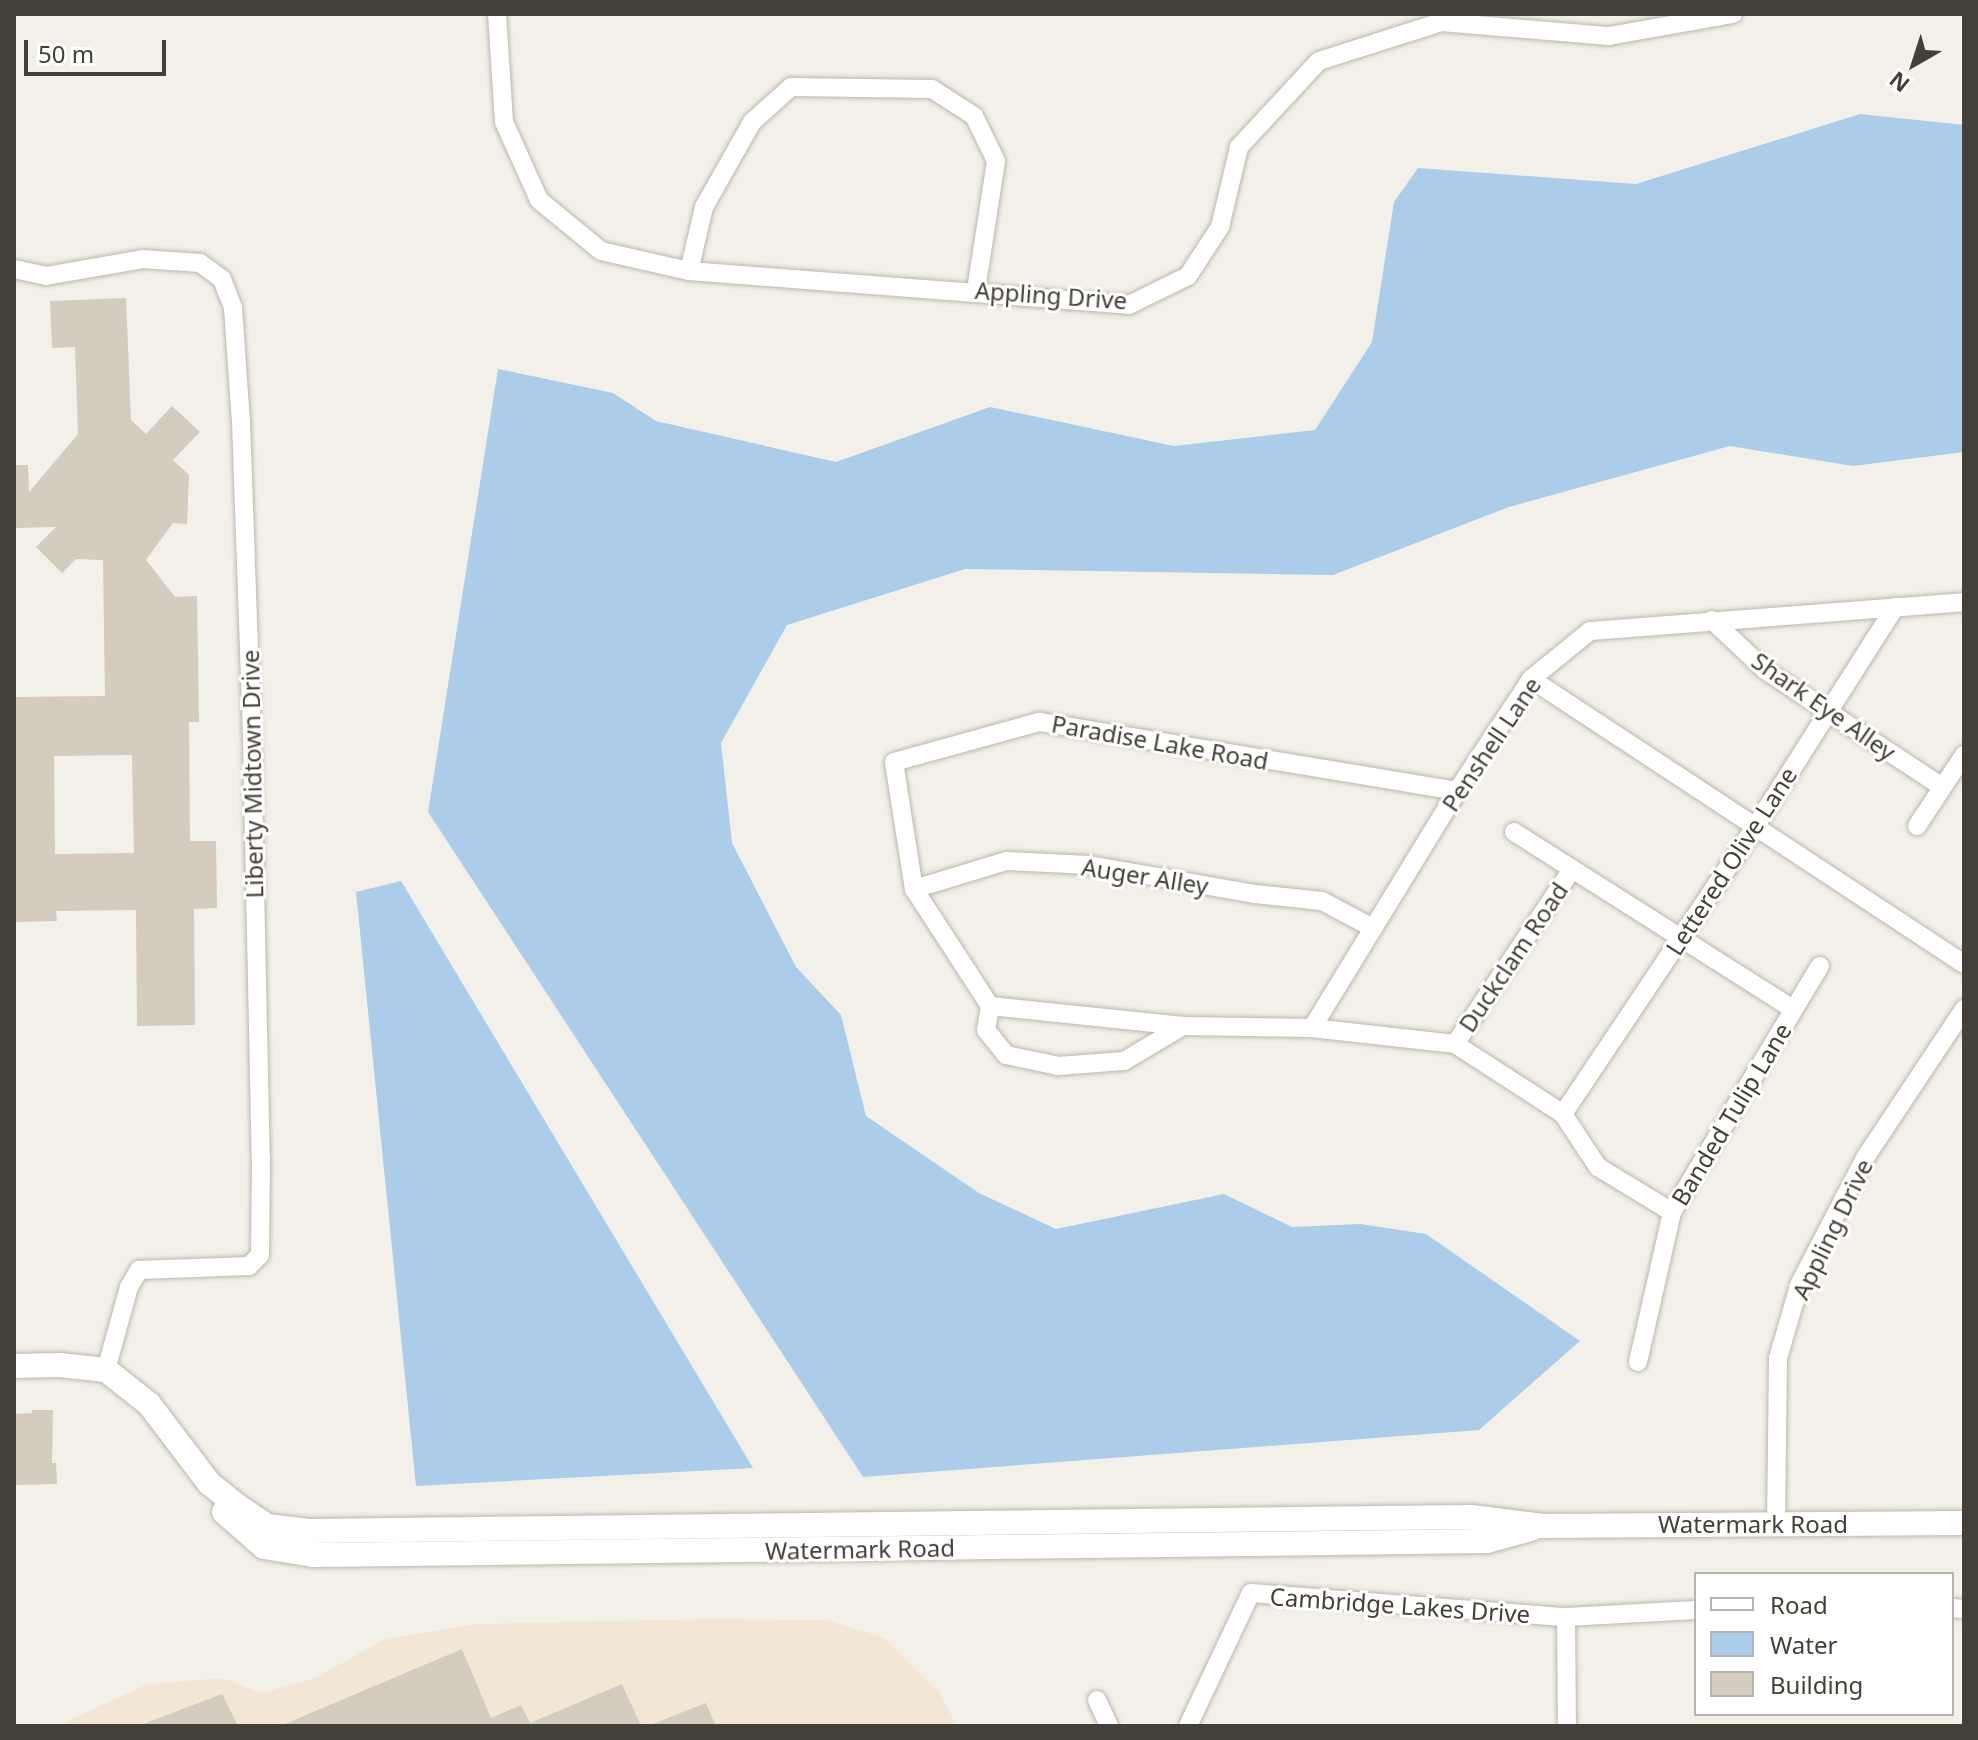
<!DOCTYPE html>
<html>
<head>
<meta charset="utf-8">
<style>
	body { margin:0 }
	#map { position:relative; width:1978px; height:1740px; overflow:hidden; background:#f2f0e8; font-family:"Noto Sans",sans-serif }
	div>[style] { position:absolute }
	.commercial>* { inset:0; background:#f2e7d5 }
	.water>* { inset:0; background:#abcde9 }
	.building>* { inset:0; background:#d3ccbf }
	.roads { filter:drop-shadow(0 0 2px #bdb7ac) drop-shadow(0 0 2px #bdb7ac) }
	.minor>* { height:18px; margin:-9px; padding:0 9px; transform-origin:9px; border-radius:9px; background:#fff }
	.tertiary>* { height:24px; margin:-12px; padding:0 12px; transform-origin:12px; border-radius:12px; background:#fff }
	span { translate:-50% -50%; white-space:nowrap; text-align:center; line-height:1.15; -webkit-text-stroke:6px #fff; paint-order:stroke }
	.street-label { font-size:24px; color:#454037 }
	.frame { position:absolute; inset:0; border:16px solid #454037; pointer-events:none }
	.legend { position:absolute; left:1694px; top:1572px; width:260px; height:144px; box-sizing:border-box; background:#fff; border:2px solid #b5b3af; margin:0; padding:10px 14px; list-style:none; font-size:24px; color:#454037 }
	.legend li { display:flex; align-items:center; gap:16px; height:40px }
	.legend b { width:40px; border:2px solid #b5b3af }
	.north { position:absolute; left:1874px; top:24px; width:80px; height:80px; -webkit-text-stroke:6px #fff; paint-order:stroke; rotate:219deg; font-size:22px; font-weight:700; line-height:32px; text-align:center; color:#454037 }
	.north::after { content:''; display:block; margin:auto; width:28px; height:36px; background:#454037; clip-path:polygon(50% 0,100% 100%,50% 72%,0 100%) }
	.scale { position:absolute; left:24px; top:40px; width:142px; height:36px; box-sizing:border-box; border:4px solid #454037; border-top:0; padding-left:10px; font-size:24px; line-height:28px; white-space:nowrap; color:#454037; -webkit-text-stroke:6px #fff; paint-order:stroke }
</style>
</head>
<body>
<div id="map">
	<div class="commercial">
		<i style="clip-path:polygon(712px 1619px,827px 1620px,885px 1638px,940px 1693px,957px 1726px,57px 1726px,148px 1684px,222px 1678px,262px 1693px,315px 1678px,383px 1640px,475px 1624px)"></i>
	</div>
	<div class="water">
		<i style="clip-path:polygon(1860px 114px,1964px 125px,1964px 452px,1853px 466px,1730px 446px,1509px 507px,1333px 575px,965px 569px,787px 625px,721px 743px,732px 843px,796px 967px,841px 1015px,866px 1116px,979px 1193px,1056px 1229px,1224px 1194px,1292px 1227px,1360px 1224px,1426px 1234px,1580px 1341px,1479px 1430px,863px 1477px,428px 812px,498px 369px,613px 393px,656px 421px,836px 462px,990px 407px,1174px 446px,1315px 430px,1372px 342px,1394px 202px,1418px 168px,1636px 184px)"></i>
		<i style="clip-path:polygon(401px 881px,753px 1468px,416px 1486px,356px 892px)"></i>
	</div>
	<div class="building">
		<i style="clip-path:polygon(evenodd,126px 298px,131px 420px,146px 434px,172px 406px,200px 432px,173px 460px,189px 475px,187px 524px,173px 523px,146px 560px,175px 597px,197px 596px,199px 722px,189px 722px,190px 841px,216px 841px,217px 908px,194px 909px,195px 1025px,137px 1026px,136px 910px,56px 911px,57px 921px,14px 922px,14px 697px,105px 696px,103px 560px,76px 559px,62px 573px,36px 547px,56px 527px,14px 528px,14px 465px,28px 465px,29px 492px,78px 434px,75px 347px,52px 348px,50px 301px,126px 298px,132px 755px,134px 853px,55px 854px,54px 756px,132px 755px)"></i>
		<i style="clip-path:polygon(32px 1410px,53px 1410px,52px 1463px,56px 1463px,57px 1484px,14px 1485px,14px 1414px,32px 1413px)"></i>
		<i style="clip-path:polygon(462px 1649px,491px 1718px,521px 1705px,530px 1723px,622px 1684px,641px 1726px,280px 1726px)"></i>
		<i style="clip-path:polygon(222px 1694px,238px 1726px,141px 1726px,141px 1725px)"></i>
		<i style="clip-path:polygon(706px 1703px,716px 1726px,650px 1726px,650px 1725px)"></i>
	</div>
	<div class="roads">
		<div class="minor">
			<i style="left:497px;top:14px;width:108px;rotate:86.3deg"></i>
			<i style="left:504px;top:122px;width:85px;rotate:65.8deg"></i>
			<i style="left:539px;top:200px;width:80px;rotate:39.4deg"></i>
			<i style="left:601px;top:251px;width:90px;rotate:12.8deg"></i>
			<i style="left:689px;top:271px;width:441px;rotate:4.4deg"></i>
			<i style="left:1129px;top:305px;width:66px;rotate:-26.2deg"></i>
			<i style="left:1188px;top:276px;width:59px;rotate:-56.9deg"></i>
			<i style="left:1220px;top:227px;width:82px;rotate:-76.6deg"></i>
			<i style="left:1239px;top:147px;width:117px;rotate:-47.1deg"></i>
			<i style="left:1319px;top:61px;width:128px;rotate:-17.7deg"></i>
			<i style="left:1441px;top:22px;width:169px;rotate:4.8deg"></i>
			<i style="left:1609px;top:36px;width:126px;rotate:-10.1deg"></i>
			<i style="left:14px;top:269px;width:33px;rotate:12deg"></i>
			<i style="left:46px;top:276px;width:98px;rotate:-9.9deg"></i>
			<i style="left:143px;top:259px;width:57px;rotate:4deg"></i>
			<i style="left:200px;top:263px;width:27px;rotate:36deg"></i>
			<i style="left:222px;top:279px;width:31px;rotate:69deg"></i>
			<i style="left:233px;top:308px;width:113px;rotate:86deg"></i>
			<i style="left:241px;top:421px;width:320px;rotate:88deg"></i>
			<i style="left:252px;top:741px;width:419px;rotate:88.8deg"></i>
			<i style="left:261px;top:1160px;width:95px;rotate:90.6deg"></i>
			<i style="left:260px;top:1255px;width:16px;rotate:135deg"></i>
			<i style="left:249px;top:1266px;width:110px;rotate:177.9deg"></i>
			<i style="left:139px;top:1270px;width:20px;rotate:120deg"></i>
			<i style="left:129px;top:1287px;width:86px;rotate:105.5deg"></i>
			<i style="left:689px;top:271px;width:66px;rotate:-76.8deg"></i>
			<i style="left:704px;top:207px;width:98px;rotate:-60.5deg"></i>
			<i style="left:752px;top:122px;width:52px;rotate:-41.9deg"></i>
			<i style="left:791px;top:87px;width:141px;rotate:0.8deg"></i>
			<i style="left:932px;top:89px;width:50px;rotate:32.7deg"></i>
			<i style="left:974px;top:116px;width:50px;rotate:63.9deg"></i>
			<i style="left:996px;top:161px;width:131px;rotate:98.8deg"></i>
			<i style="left:1712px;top:620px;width:73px;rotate:43.3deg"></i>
			<i style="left:1765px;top:670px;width:211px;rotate:33.4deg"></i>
			<i style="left:1531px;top:679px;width:518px;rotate:33.35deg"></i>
			<i style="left:1457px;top:791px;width:424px;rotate:-170.6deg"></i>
			<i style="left:1039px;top:722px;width:150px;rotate:164.6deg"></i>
			<i style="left:894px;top:762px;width:129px;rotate:81.1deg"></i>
			<i style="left:914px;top:889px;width:140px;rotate:57deg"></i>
			<i style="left:990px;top:1006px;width:194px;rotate:5.9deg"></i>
			<i style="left:1183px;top:1026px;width:129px;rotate:0.9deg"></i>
			<i style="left:1312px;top:1028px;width:144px;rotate:6.4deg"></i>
			<i style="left:1455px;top:1044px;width:129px;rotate:32.9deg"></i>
			<i style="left:1563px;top:1114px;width:64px;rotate:56.6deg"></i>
			<i style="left:1598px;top:1167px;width:87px;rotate:31.3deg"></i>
			<i style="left:1917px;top:826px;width:85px;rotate:-56.5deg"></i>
			<i style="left:1514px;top:832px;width:330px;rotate:32.4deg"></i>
			<i style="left:914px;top:889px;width:97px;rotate:-16.8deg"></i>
			<i style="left:1007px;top:861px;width:82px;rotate:2.8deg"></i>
			<i style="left:1089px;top:865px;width:169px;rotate:9.9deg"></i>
			<i style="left:1255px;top:894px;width:67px;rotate:6deg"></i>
			<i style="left:1322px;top:901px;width:58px;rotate:27.9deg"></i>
			<i style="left:990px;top:1006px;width:24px;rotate:99deg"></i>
			<i style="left:986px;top:1030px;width:32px;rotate:51deg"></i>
			<i style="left:1006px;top:1055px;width:53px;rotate:11.9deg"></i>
			<i style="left:1058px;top:1066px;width:66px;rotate:-4.3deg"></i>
			<i style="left:1124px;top:1061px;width:69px;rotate:-30.7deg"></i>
			<i style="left:1312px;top:1028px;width:278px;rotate:-58.5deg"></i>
			<i style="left:1457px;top:791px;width:134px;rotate:-56.5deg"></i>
			<i style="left:1531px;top:679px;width:76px;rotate:-39.1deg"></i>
			<i style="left:1590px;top:631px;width:375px;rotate:-4.4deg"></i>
			<i style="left:1455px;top:1044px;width:208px;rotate:-56.2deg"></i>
			<i style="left:1563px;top:1114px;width:345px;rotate:-56.2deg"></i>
			<i style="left:1755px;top:827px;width:261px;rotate:-57.5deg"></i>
			<i style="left:1638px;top:1362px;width:154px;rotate:-77.2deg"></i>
			<i style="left:1672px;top:1212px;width:287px;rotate:-59deg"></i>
			<i style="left:1776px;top:1524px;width:166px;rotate:-89.3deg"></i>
			<i style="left:1778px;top:1358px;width:78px;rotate:-73.7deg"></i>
			<i style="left:1800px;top:1283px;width:141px;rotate:-62.5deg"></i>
			<i style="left:1865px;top:1158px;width:179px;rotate:-56.4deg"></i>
			<i style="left:1952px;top:1608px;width:12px;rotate:5deg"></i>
			<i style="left:1566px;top:1617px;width:109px;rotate:89.5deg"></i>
			<i style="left:1097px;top:1700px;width:29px;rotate:65deg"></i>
			<i style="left:1188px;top:1726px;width:147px;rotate:-64.7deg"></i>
			<i style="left:1251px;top:1593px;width:316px;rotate:4.4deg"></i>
			<i style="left:1566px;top:1617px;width:130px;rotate:-3.1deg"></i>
		</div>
		<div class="tertiary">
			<i style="left:14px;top:1366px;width:46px;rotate:-1.2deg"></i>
			<i style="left:60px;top:1365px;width:46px;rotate:6.2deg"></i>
			<i style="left:106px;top:1370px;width:55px;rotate:38.3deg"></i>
			<i style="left:149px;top:1404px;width:99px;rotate:52.8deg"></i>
			<i style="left:209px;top:1483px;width:35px;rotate:39deg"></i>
			<i style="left:236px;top:1505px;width:37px;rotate:34deg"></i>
			<i style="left:267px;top:1526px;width:42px;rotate:6.8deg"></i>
			<i style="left:309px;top:1531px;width:1162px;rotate:-0.69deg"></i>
			<i style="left:1471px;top:1517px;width:73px;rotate:7.1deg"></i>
			<i style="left:1543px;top:1526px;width:421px;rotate:-0.4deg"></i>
			<i style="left:224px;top:1512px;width:53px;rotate:41.2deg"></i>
			<i style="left:264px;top:1547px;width:51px;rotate:9.1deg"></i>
			<i style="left:314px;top:1555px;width:1173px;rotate:-0.68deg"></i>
			<i style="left:1487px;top:1541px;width:46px;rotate:-15.3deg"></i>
		</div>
	</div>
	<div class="street-label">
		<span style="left:1051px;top:295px;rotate:4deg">Appling Drive</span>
		<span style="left:1824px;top:706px;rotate:35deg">Shark Eye Alley</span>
		<span style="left:1160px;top:742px;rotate:10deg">Paradise Lake Road</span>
		<span style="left:1491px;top:744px;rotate:-56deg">Penshell Lane</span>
		<span style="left:252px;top:774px;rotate:-91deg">Liberty Midtown Drive</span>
		<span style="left:1731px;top:861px;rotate:-57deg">Lettered Olive Lane</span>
		<span style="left:1145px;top:876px;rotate:9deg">Auger Alley</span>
		<span style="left:1513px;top:957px;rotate:-56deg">Duckclam Road</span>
		<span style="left:1731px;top:1114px;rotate:-59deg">Banded Tulip Lane</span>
		<span style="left:1832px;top:1229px;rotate:-64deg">Appling Drive</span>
		<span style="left:1753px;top:1524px">Watermark Road</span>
		<span style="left:860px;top:1549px;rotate:-1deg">Watermark Road</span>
		<span style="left:1400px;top:1605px;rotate:4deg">Cambridge Lakes Drive</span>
	</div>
	<div class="frame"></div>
	<ul class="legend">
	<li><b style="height:10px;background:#fff"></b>Road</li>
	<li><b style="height:22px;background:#abcde9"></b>Water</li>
	<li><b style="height:22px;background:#d3ccbf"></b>Building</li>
	</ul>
	<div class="north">N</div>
	<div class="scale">50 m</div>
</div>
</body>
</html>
